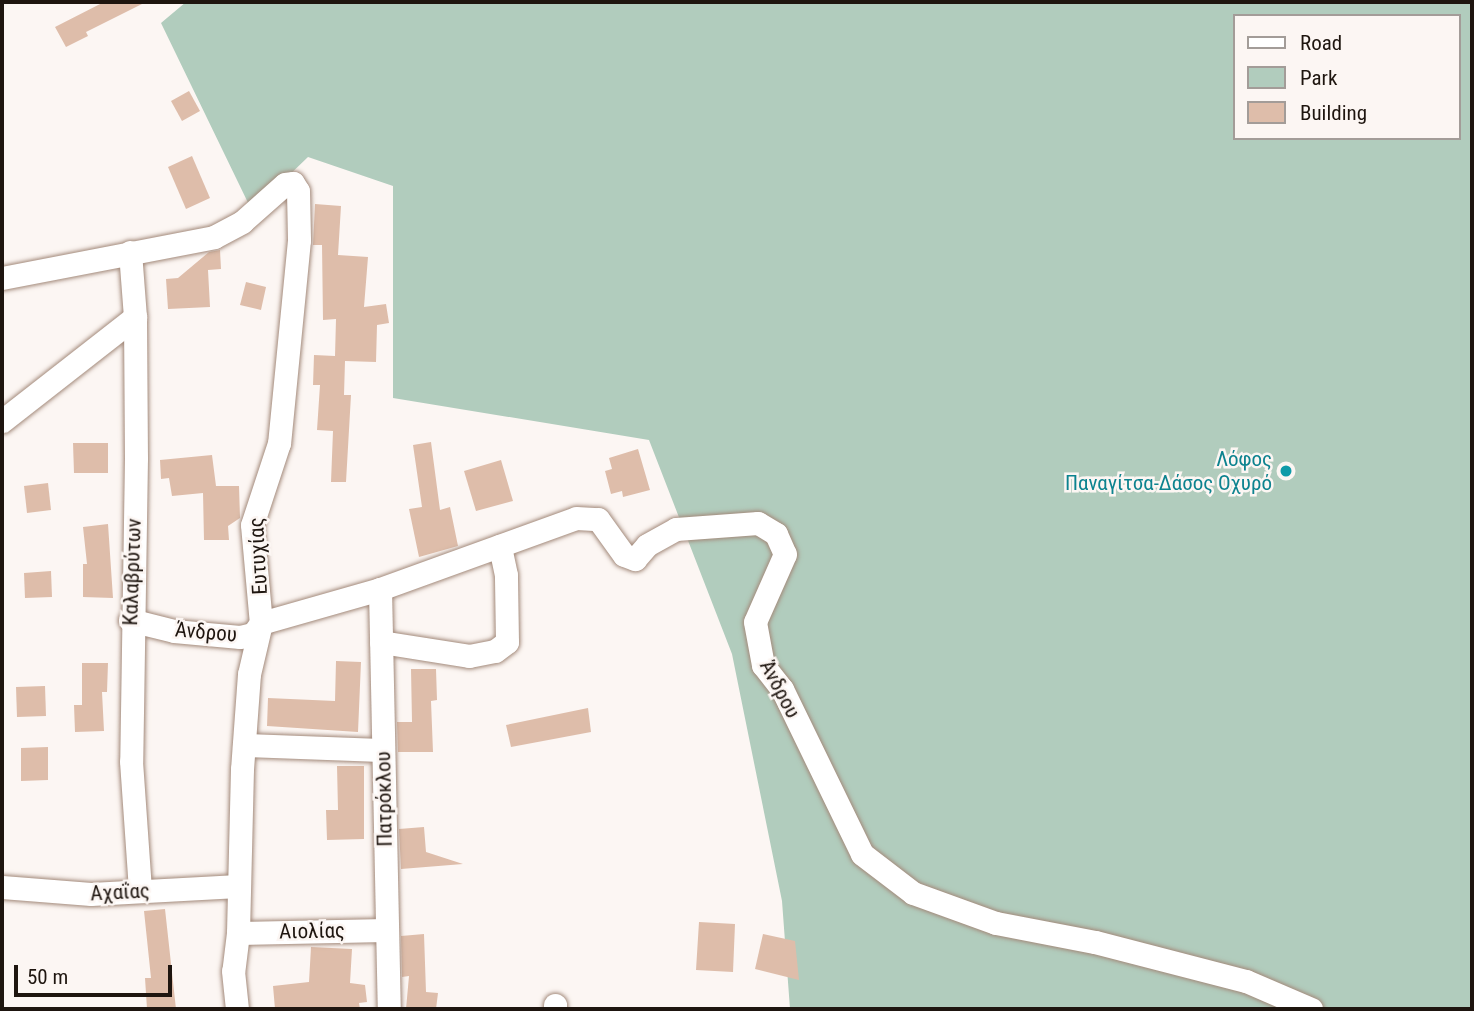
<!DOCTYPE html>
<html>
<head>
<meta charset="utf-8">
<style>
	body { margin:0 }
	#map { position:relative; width:1474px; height:1011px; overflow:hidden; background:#fcf6f3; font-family:"Roboto Condensed",sans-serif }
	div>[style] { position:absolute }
	.green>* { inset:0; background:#b1ccbd }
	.building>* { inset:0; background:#debdaa }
	.roads { filter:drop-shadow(0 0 2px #a38a7b) drop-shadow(0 0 2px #a38a7b) }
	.street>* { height:23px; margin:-11.5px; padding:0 11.5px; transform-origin:11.5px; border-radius:11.5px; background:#fff }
	.dots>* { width:19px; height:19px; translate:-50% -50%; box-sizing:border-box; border:4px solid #fcf6f3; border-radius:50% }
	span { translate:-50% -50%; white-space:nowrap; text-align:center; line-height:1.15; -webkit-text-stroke:5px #fcf6f3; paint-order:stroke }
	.culture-label { font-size:21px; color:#0d838f }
	.right { translate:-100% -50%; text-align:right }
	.street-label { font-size:21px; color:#1e150f }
	.frame { position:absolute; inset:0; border:4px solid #1e150f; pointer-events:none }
	.legend { position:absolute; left:1233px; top:14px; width:228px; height:126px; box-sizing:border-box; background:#fcf6f3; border:2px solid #a39c98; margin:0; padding:9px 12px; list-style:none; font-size:21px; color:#1e150f }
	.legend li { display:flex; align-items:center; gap:14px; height:35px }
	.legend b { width:35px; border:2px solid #a39c98 }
	.scale { position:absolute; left:14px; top:965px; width:158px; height:32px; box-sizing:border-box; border:4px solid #1e150f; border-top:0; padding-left:9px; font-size:21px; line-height:24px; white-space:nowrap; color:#1e150f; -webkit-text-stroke:5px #fcf6f3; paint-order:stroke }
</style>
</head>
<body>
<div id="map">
	<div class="green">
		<i style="clip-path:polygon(evenodd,186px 2px,1472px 2px,1472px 1009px,790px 1009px,782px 901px,732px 654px,649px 440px,393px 398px,393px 186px,308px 157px,252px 211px,161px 23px,186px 2px,1234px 16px,1458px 16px,1458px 138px,1234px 138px,1234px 16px)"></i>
	</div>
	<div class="building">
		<i style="clip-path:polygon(104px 2px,146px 2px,86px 32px,88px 36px,66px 47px,55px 27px)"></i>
		<i style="clip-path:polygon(189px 91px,200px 111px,182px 121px,171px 101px)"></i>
		<i style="clip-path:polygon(192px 156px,210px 198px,186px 209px,168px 167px)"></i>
		<i style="clip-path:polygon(315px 204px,341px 206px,338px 255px,368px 257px,364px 307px,386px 304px,389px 323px,377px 325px,376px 362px,345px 361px,344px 395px,351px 395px,346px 482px,331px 482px,333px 431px,317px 430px,320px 385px,313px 385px,314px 355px,335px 356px,336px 319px,323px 320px,322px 245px,313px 245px)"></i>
		<i style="clip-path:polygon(220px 250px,221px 269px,208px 270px,210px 307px,168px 309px,166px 279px,178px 278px,209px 252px)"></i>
		<i style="clip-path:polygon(246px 282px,266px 287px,261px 310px,240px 305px)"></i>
		<i style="clip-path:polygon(431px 442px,440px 510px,450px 507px,458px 546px,419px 557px,409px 509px,422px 507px,413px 445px)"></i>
		<i style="clip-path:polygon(73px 443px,108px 443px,108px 473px,74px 473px)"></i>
		<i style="clip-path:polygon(638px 449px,650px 490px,623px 497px,622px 491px,611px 494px,605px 471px,612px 469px,609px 458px)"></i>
		<i style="clip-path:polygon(212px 455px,216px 486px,239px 486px,240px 518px,228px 526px,229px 540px,204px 540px,203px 493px,172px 496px,169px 478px,161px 479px,160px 460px)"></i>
		<i style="clip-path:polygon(501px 460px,513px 501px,476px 511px,464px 471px)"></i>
		<i style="clip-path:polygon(48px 483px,51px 510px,27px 513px,24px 486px)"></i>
		<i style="clip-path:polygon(108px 524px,113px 598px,83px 597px,83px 564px,87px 564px,83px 527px)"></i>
		<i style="clip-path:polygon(51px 571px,52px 597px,25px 598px,24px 573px)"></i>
		<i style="clip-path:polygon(336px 661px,361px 662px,358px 732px,267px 726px,268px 698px,335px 701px)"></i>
		<i style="clip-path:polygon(82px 663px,108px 663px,107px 692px,102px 692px,104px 731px,75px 732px,74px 705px,82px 705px)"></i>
		<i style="clip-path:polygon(411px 669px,436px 669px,437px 700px,431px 701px,433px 752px,398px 752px,397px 722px,412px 722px)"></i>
		<i style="clip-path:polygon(45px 686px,46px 716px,17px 717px,16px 687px)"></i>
		<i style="clip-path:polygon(588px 708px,591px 732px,511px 747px,506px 725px)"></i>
		<i style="clip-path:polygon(48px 747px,48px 780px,21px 781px,21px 748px)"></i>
		<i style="clip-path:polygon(337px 766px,364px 766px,364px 839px,327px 840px,326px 810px,338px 810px)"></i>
		<i style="clip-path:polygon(424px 827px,426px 852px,463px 864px,401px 869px,399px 829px)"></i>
		<i style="clip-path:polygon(165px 909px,176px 1009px,147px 1009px,145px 978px,151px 978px,144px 911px)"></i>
		<i style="clip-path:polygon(699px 922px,735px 924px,733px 972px,696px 970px)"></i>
		<i style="clip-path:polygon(424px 934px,426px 992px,438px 993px,436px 1009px,406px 1009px,409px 976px,402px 977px,401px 936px)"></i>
		<i style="clip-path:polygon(763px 934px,795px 941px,799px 980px,755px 969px)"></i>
		<i style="clip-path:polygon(311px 947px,352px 949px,350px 983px,365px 985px,367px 1002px,359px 1003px,360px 1009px,275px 1009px,273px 986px,309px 982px)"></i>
	</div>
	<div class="roads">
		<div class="street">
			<i style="left:130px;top:252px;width:65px;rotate:85.6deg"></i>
			<i style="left:135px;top:317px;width:141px;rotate:89.6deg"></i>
			<i style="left:136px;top:458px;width:303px;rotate:90.9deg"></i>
			<i style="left:131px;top:761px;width:130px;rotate:86deg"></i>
			<i style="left:2px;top:278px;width:216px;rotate:-10.9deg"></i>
			<i style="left:214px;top:237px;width:32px;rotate:-28deg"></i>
			<i style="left:242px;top:222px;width:57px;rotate:-41.5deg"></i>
			<i style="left:285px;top:184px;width:8px;rotate:-7deg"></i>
			<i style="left:293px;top:183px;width:9px;rotate:58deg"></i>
			<i style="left:298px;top:191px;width:49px;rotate:88.8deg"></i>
			<i style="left:299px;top:240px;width:204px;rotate:95.6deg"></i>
			<i style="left:279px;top:443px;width:86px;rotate:108.2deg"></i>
			<i style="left:252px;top:525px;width:98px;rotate:84.8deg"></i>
			<i style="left:261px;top:623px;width:52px;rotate:103.2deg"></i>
			<i style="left:249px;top:674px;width:95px;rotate:94.2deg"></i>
			<i style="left:242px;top:769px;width:164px;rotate:91.4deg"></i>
			<i style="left:238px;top:933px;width:38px;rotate:97deg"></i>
			<i style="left:233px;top:971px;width:38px;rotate:84deg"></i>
			<i style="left:2px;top:421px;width:169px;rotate:-38deg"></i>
			<i style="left:380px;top:589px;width:420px;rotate:88.8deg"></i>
			<i style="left:130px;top:620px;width:45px;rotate:14deg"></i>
			<i style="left:174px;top:631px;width:66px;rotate:5.2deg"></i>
			<i style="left:240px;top:637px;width:13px;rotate:-13deg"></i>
			<i style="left:253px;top:634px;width:14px;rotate:-54deg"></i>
			<i style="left:261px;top:623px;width:124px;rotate:-15.9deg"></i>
			<i style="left:380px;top:589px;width:208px;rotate:-19.9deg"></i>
			<i style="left:576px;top:518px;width:22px;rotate:3deg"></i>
			<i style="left:598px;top:519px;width:44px;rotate:54.2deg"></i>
			<i style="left:624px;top:555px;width:12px;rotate:20deg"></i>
			<i style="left:635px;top:559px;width:18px;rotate:-49deg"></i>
			<i style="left:647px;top:545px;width:33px;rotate:-29deg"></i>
			<i style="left:676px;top:529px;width:82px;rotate:-4.2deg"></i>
			<i style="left:758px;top:523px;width:21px;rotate:31deg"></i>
			<i style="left:776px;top:534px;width:22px;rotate:66deg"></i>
			<i style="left:785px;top:554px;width:74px;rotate:113.8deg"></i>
			<i style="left:755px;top:622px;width:44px;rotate:79.5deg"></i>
			<i style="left:763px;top:665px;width:31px;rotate:52deg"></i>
			<i style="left:782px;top:689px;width:183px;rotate:64.1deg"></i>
			<i style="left:862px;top:854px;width:64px;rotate:37.4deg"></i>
			<i style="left:913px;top:893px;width:88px;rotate:19.9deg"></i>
			<i style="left:996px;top:923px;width:101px;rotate:10.9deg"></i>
			<i style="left:1095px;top:942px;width:156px;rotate:14.5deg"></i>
			<i style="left:1246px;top:981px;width:71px;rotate:23.3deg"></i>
			<i style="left:381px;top:642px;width:89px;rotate:9deg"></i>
			<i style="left:469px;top:656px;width:26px;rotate:-11deg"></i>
			<i style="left:495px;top:651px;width:15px;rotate:-37deg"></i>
			<i style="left:507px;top:642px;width:67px;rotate:-90.9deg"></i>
			<i style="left:506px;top:575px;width:30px;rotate:-102deg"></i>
			<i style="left:244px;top:745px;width:139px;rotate:2.1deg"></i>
			<i style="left:2px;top:887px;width:89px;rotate:4.5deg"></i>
			<i style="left:91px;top:894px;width:147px;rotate:-3.1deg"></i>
			<i style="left:238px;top:933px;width:149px;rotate:-1.2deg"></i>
			<i style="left:555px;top:1009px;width:4px;rotate:-90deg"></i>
		</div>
	</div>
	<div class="dots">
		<i style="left:1286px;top:471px;background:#0f9aa8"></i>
	</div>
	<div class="culture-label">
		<span class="right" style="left:1272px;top:471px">Λόφος<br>Παναγίτσα-Δάσος Οχυρό</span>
	</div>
	<div class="street-label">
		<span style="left:258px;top:556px;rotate:-93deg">Ευτυχίας</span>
		<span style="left:132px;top:572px;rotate:-88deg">Καλαβρύτων</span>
		<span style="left:206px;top:632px;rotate:5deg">Άνδρου</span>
		<span style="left:780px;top:689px;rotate:62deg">Άνδρου</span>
		<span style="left:384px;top:799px;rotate:-91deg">Πατρόκλου</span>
		<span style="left:120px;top:892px;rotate:-3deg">Αχαΐας</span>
		<span style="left:312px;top:931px;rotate:-1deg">Αιολίας</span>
	</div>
	<div class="frame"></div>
	<ul class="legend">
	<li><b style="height:9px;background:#fff"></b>Road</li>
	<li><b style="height:19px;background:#b1ccbd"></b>Park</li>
	<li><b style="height:19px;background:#debdaa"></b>Building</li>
	</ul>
	<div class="scale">50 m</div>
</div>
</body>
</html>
